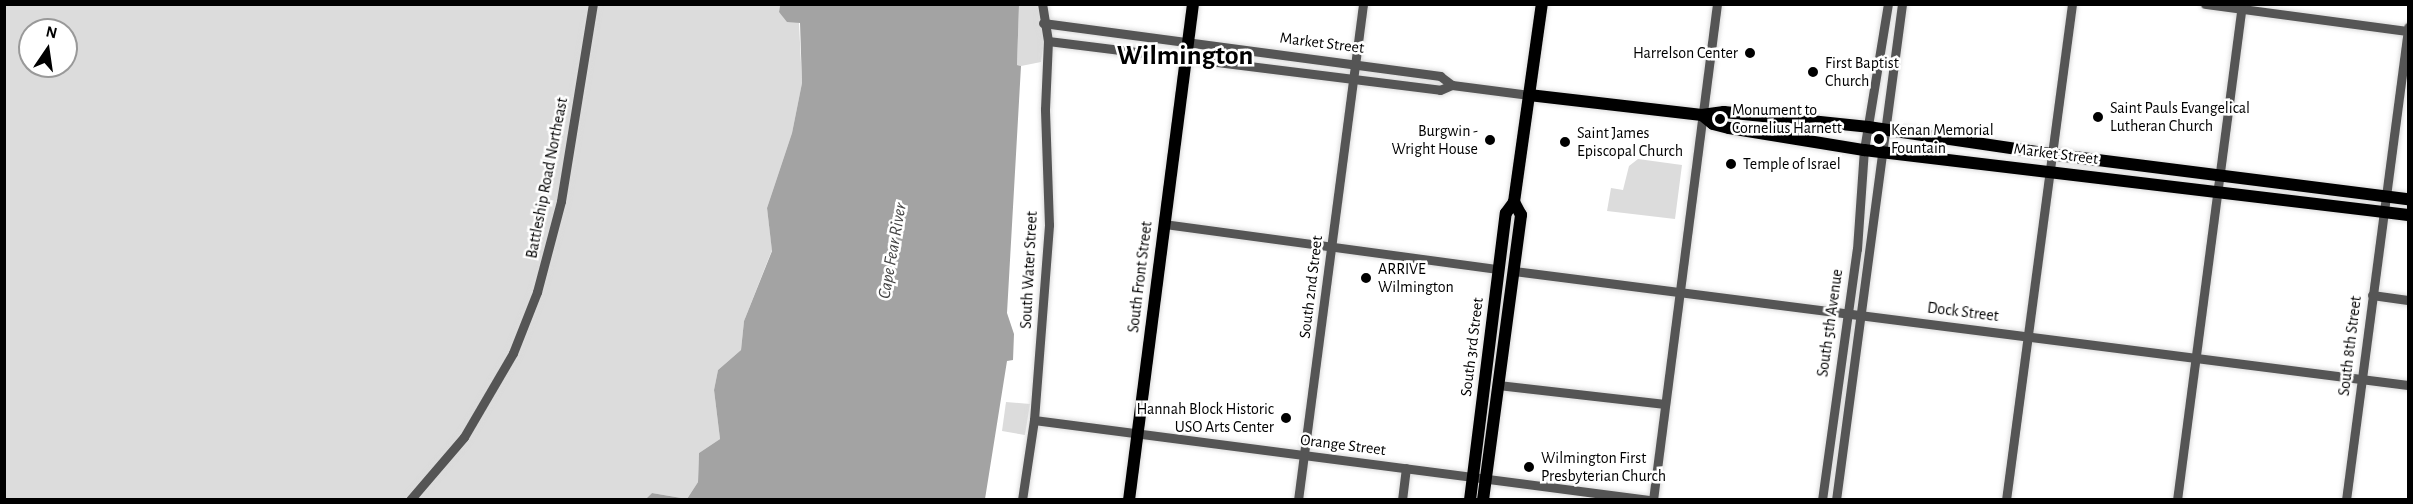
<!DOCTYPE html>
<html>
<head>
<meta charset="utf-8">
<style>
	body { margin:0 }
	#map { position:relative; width:2413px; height:504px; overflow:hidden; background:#fff; font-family:"Alegreya Sans",sans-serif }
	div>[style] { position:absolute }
	.green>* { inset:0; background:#dcdcdc }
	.water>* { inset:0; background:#a3a3a3 }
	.roads { filter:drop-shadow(0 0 2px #dbdbdb) drop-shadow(0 0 2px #dbdbdb) }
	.minor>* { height:9px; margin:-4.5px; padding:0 4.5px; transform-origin:4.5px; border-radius:4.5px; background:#555 }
	.major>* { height:12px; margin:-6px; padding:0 6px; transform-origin:6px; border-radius:6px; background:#000 }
	.dots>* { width:16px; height:16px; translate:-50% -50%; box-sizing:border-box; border:3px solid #fff; border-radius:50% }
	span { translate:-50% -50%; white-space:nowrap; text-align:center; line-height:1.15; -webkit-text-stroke:5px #fff; paint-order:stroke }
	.street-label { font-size:16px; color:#000 }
	.poi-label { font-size:16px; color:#000 }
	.right { translate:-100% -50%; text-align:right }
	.left { translate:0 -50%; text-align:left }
	.water-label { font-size:18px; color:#444; font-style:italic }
	.town-label { font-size:28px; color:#000; font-weight:700 }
	.frame { position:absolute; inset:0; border:6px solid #000; pointer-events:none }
	.north { position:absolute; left:18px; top:18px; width:60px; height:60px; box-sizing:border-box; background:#fff; border:2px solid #999; border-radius:50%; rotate:13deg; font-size:16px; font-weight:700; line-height:24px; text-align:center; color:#000 }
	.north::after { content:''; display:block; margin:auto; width:21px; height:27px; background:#000; clip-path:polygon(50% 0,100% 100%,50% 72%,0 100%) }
</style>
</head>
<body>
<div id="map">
	<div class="green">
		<i style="clip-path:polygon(evenodd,4px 5px,780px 5px,779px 12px,799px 23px,802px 83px,792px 133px,767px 208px,772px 250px,744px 321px,741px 350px,718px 370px,714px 390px,720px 439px,699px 453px,698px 482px,687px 499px,652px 493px,646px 500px,5px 499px,4px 5px,30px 30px,66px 30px,66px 66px,30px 66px,30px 30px)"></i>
		<i style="clip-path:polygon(1019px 5px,1038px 5px,1044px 41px,1041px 62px,1021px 66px,1017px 65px)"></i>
		<i style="clip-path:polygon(1638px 159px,1682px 165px,1675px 219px,1607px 211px,1611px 188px,1623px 190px,1629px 166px)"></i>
		<i style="clip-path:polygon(1006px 402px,1030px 404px,1025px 435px,1002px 431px)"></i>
	</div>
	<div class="water">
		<i style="clip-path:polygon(780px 5px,1019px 5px,1017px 65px,1021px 66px,1007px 313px,1014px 334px,1013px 360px,1007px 361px,985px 499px,646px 499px,652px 493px,687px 499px,698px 482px,699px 453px,720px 439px,714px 390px,718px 370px,741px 350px,744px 321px,772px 251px,767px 208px,792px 133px,802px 83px,800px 23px,787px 22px,779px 12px)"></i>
	</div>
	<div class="roads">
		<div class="minor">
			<i style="left:2205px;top:4px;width:205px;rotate:7.6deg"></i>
			<i style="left:1043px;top:23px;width:401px;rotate:7.6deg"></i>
			<i style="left:1440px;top:76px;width:15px;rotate:37deg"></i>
			<i style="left:1452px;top:85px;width:78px;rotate:7.4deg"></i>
			<i style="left:1048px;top:41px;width:395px;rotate:7.1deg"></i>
			<i style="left:1440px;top:90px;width:13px;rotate:-23deg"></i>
			<i style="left:1164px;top:224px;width:338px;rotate:7.7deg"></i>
			<i style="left:1514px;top:271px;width:901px;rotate:7.27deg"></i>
			<i style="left:2372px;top:295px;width:36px;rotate:8deg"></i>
			<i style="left:1498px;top:385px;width:168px;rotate:6.5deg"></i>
			<i style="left:1034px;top:420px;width:620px;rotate:7.41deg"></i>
			<i style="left:410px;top:500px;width:83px;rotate:-49.4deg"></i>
			<i style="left:464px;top:437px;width:97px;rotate:-59.7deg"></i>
			<i style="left:513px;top:353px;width:66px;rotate:-68.5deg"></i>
			<i style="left:537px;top:292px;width:94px;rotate:-75.2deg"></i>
			<i style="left:561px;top:201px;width:200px;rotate:-80.8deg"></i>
			<i style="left:1022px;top:500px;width:81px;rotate:-81.5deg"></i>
			<i style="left:1034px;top:420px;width:196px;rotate:-85.6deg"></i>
			<i style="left:1049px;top:225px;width:116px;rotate:-92deg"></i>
			<i style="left:1045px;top:109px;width:68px;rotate:-87.5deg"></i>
			<i style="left:1048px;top:41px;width:37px;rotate:-99deg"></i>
			<i style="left:1298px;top:500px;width:500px;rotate:-82.53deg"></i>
			<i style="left:1402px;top:500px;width:32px;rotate:-83deg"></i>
			<i style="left:1653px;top:500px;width:500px;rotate:-82.65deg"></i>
			<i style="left:1822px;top:500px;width:253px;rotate:-82.1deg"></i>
			<i style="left:1857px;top:249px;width:99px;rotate:-86deg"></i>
			<i style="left:1864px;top:150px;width:148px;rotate:-80.7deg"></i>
			<i style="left:1836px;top:500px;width:500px;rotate:-82.42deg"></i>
			<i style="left:2006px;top:500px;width:500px;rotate:-82.42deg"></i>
			<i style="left:2177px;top:500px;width:500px;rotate:-82.53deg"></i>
			<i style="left:2346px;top:500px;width:477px;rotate:-82.5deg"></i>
		</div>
		<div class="major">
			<i style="left:1529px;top:95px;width:174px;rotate:6.6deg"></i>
			<i style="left:1702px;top:115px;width:22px;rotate:-8deg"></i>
			<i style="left:1724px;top:112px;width:145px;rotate:5.9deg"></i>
			<i style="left:1868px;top:127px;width:184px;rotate:8.4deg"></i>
			<i style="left:2050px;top:154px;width:361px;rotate:7.2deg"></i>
			<i style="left:1702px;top:115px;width:14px;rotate:39deg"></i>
			<i style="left:1713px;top:124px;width:16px;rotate:14deg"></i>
			<i style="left:1729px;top:128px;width:137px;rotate:9.3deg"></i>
			<i style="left:1864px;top:150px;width:548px;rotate:6.81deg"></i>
			<i style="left:1129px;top:500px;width:500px;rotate:-82.65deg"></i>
			<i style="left:1470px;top:500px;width:289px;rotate:-82.9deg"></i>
			<i style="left:1506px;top:213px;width:14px;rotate:-54deg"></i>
			<i style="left:1514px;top:202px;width:200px;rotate:-82deg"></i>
			<i style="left:1483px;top:500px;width:288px;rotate:-82.4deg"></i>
			<i style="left:1521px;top:215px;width:15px;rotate:-118deg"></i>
		</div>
	</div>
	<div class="dots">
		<i style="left:1750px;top:53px;background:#000"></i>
		<i style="left:1813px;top:72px;background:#000"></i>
		<i style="left:2098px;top:117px;background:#000"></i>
		<i style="left:1720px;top:119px;background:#000"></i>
		<i style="left:1879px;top:139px;background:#000"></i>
		<i style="left:1490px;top:140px;background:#000"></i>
		<i style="left:1565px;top:142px;background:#000"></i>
		<i style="left:1731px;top:164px;background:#000"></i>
		<i style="left:1366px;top:278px;background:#000"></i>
		<i style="left:1286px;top:418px;background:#000"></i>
		<i style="left:1529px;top:467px;background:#000"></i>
	</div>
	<div class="street-label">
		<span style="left:1322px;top:43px;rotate:7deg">Market Street</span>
		<span style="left:2056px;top:154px;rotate:7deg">Market Street</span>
		<span style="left:547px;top:178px;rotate:-79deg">Battleship Road Northeast</span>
		<span style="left:1029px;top:270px;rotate:-87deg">South Water Street</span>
		<span style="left:1140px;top:277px;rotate:-83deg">South Front Street</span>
		<span style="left:1311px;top:287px;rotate:-83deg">South 2nd Street</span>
		<span style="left:1963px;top:312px;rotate:7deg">Dock Street</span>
		<span style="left:1830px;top:323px;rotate:-82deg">South 5th Avenue</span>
		<span style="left:2350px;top:346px;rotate:-83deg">South 8th Street</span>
		<span style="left:1472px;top:347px;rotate:-83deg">South 3rd Street</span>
		<span style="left:1343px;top:445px;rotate:7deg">Orange Street</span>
	</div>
	<div class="poi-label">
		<span class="right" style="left:1738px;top:53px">Harrelson Center</span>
		<span class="left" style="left:1825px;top:72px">First Baptist<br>Church</span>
		<span class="left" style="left:2110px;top:117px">Saint Pauls Evangelical<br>Lutheran Church</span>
		<span class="left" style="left:1732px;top:119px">Monument to<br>Cornelius Harnett</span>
		<span class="left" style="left:1891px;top:139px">Kenan Memorial<br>Fountain</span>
		<span class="right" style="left:1478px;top:140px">Burgwin -<br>Wright House</span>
		<span class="left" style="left:1577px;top:142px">Saint James<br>Episcopal Church</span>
		<span class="left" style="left:1743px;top:164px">Temple of Israel</span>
		<span class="left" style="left:1378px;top:278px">ARRIVE<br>Wilmington</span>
		<span class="right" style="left:1274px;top:418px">Hannah Block Historic<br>USO Arts Center</span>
		<span class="left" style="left:1541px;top:467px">Wilmington First<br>Presbyterian Church</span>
	</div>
	<div class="water-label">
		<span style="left:893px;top:251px;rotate:-80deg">Cape Fear River</span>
	</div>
	<div class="town-label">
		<span style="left:1185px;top:56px">Wilmington</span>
	</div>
	<div class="frame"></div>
	<div class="north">N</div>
</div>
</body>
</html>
